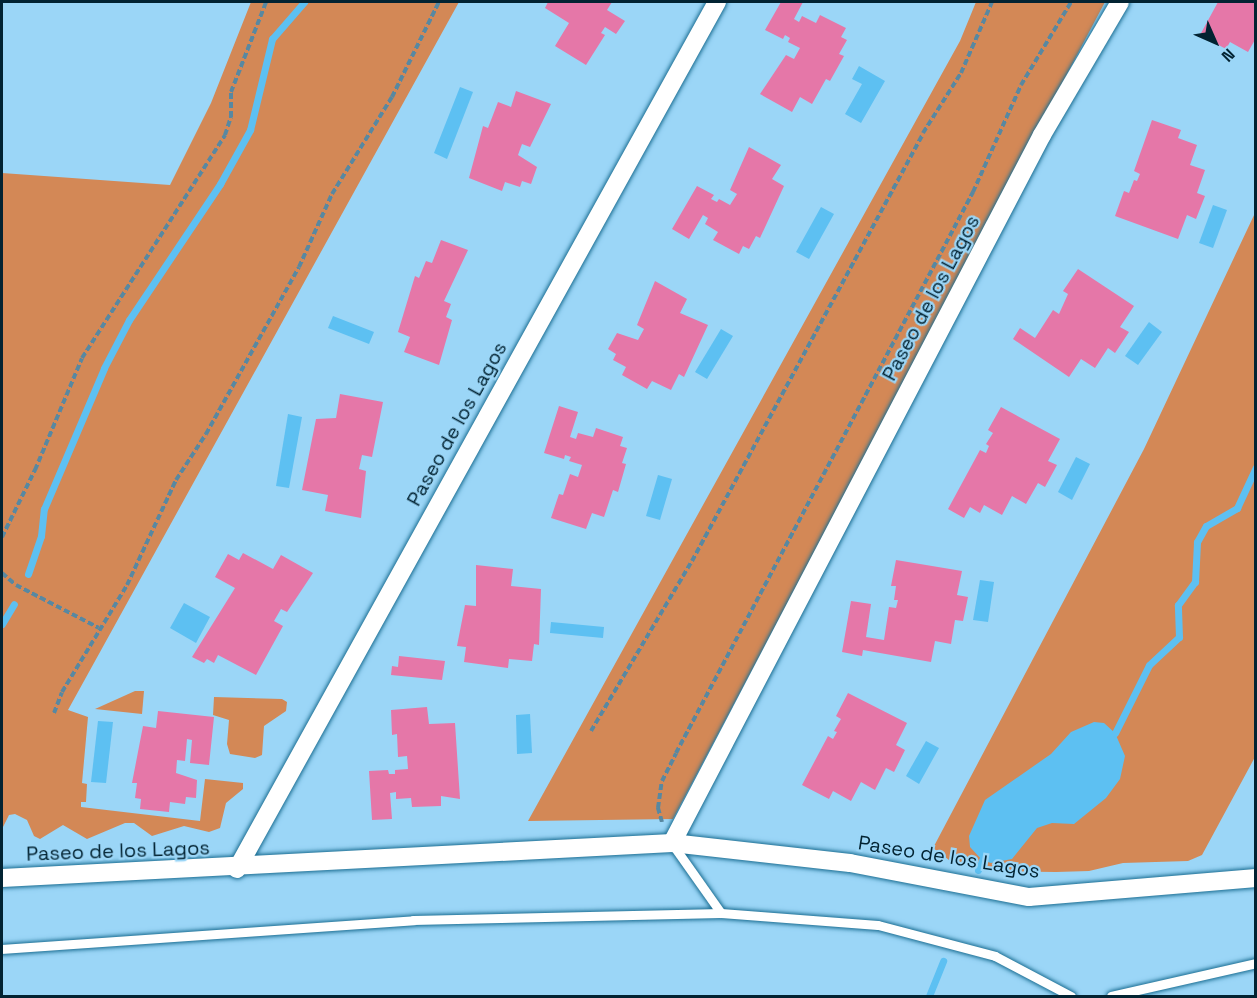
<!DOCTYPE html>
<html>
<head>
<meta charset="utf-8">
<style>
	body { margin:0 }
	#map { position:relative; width:1257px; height:998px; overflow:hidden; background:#9bd6f7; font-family:"Space Grotesk",sans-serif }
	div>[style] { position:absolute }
	.green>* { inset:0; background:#d38856 }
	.water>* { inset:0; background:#5dc0f2 }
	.stream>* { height:7px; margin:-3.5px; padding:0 3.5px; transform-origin:3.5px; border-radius:3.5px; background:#5dc0f2 }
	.building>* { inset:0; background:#e577a8 }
	.path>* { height:4px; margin-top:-2px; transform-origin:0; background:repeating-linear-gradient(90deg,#5888a1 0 6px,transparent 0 9px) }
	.roads { filter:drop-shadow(0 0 2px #1b6e93) drop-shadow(0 0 2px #1b6e93) }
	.service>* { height:9px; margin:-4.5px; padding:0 4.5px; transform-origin:4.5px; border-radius:4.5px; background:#fff }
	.minor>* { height:18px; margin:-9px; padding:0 9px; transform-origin:9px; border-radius:9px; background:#fff }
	span { translate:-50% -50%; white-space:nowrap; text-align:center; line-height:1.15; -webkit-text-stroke:4.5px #9bd6f7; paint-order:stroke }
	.street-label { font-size:20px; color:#022332 }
	.frame { position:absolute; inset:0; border:3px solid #022332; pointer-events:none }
	.north { position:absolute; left:1185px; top:12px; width:60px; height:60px; -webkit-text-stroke:4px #9bd6f7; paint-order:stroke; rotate:135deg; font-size:16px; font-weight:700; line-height:24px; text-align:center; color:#022332 }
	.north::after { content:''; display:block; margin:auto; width:21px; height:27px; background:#022332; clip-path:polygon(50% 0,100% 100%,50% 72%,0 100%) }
</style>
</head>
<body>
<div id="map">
	<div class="green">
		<i style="clip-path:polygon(251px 2px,459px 2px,68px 710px,88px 717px,82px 783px,87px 784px,86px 802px,81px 802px,81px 807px,200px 821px,205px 779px,243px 783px,243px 789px,226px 803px,220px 828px,209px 832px,184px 826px,152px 836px,134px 823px,125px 823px,87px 839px,63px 825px,40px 839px,34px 836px,27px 820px,15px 814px,9px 815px,2px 829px,2px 173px,170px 185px,211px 103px)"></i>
		<i style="clip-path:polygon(976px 2px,1105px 2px,673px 819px,528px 821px,960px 41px)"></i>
		<i style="clip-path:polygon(1255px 213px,1255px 757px,1202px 855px,1188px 861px,1123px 863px,1089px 871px,1056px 872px,981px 871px,949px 860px,933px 848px,1144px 449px)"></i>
		<i style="clip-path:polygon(135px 691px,144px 691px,142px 714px,95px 709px)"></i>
		<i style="clip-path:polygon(214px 697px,282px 699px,287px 702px,286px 711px,264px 726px,262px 755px,255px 758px,230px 754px,227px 744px,229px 720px,213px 715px)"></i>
	</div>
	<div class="water">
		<i style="clip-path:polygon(859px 66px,885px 81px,861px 123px,845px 114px,862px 84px,852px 79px)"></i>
		<i style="clip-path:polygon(460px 87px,473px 92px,447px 159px,434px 153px)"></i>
		<i style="clip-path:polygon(1213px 205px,1227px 210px,1213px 248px,1199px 243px)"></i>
		<i style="clip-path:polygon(821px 207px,834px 214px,809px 259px,796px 252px)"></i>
		<i style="clip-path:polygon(333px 316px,374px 332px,369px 344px,328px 328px)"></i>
		<i style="clip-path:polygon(1149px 322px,1162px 332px,1138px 365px,1125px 356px)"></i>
		<i style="clip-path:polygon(721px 329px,733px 336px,707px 379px,695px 372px)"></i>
		<i style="clip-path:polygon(288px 414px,302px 417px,289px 488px,276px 486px)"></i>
		<i style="clip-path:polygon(1076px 457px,1090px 464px,1072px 500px,1058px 492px)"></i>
		<i style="clip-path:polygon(658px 475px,672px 479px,660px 520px,646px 516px)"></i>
		<i style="clip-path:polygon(980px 580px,994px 582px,988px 622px,973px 620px)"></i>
		<i style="clip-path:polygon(184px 603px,210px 617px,196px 643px,170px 628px)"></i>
		<i style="clip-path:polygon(551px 622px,604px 627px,603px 638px,550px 633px)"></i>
		<i style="clip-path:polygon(530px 714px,532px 753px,517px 754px,516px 715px)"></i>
		<i style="clip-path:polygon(98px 721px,113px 722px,106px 783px,91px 782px)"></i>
		<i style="clip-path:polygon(1094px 722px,1104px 723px,1115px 733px,1125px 756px,1120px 779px,1106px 798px,1074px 824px,1052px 823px,1037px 828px,1012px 859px,991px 863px,982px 860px,970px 847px,969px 836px,985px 800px,1051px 754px,1071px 732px)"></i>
		<i style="clip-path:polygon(926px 741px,939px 748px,919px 784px,906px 776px)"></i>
	</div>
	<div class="stream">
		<i style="left:28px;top:574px;width:40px;rotate:-71.1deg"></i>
		<i style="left:41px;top:536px;width:27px;rotate:-84deg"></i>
		<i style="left:44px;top:509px;width:153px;rotate:-66.9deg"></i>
		<i style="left:104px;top:368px;width:54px;rotate:-62.5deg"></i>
		<i style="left:129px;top:320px;width:164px;rotate:-56.2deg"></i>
		<i style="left:220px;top:184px;width:62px;rotate:-60.9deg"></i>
		<i style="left:250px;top:130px;width:94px;rotate:-76.4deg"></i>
		<i style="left:272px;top:39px;width:49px;rotate:-49.1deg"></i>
		<i style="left:2px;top:624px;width:23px;rotate:-59deg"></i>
		<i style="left:1115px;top:733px;width:76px;rotate:-63.4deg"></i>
		<i style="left:1149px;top:665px;width:41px;rotate:-43deg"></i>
		<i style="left:1179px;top:637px;width:32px;rotate:-92deg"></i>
		<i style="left:1178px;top:605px;width:29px;rotate:-54deg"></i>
		<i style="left:1195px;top:582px;width:40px;rotate:-87.1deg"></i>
		<i style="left:1197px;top:542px;width:18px;rotate:-61deg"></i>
		<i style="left:1206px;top:526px;width:36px;rotate:-30deg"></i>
		<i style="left:1237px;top:508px;width:45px;rotate:-65.1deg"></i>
		<i style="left:978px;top:870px;width:11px;rotate:-68deg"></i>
		<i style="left:929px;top:996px;width:38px;rotate:-68deg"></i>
	</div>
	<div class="building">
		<i style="clip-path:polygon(548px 2px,612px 2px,607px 10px,625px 21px,616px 34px,605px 27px,601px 33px,605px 35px,586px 65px,555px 46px,569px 23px,545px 8px)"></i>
		<i style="clip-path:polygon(781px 2px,803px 2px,794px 19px,799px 22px,802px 16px,816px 23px,820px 15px,846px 28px,841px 37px,847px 40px,839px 54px,844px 56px,830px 81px,826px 79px,812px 104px,800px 97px,792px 112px,760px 94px,786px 55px,794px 59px,800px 48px,788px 42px,790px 38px,785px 35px,783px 39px,765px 30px)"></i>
		<i style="clip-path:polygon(1218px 2px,1256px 2px,1256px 38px,1248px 52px,1230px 42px,1226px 49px,1200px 35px)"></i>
		<i style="clip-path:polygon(516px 91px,551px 104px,530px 147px,522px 144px,518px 155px,537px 167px,531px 184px,522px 181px,520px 187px,505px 182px,502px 191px,469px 178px,483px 126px,488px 128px,498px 102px,511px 107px)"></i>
		<i style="clip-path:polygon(1152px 120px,1181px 130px,1178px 138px,1197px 145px,1190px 165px,1205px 170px,1197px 193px,1205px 196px,1196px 219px,1187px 215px,1178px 239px,1115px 216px,1124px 191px,1129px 193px,1134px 180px,1137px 181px,1140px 174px,1134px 171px)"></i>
		<i style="clip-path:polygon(749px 147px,781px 165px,772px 179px,784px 186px,760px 238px,756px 236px,749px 249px,743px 246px,739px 254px,713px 240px,718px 232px,705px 224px,708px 218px,703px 215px,689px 239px,672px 229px,697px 186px,714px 195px,711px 199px,717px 202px,719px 199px,730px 205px,737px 194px,730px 190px)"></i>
		<i style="clip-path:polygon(441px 240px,468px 250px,444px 301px,451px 304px,446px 317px,452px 320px,439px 365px,404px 352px,410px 337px,398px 332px,415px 276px,419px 278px,426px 261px,432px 263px)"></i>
		<i style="clip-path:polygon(1078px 269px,1134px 306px,1120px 327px,1129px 332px,1115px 353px,1108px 348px,1095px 368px,1081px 359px,1069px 377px,1013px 339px,1020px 328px,1035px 338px,1053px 310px,1059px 314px,1068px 294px,1063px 291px)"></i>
		<i style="clip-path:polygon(655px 281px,687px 299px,680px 313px,708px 325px,684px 377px,679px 374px,671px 390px,652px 381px,647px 389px,622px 375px,626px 367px,613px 360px,616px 354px,608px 349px,617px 333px,638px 340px,644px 329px,637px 325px)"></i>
		<i style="clip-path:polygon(340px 394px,383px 402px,372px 457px,362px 455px,359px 469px,366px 471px,361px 518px,325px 511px,328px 495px,302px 490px,316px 419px,336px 418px)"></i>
		<i style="clip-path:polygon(559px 406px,578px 412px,570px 437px,576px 439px,578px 433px,593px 437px,596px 428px,623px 437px,620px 446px,627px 448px,622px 463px,626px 464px,618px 492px,613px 490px,604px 517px,592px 513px,586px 529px,551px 518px,559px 494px,563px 495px,570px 474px,578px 477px,582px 465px,569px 461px,571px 457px,565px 455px,564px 459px,544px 453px)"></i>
		<i style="clip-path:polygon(1001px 407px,1060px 439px,1048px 461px,1057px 465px,1045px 487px,1038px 483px,1026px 504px,1012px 496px,1002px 515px,984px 505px,980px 513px,970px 507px,964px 518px,948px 509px,980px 450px,986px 453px,989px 446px,986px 444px,993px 433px,988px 430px)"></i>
		<i style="clip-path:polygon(243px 553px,273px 569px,281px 555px,313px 573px,287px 612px,281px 609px,274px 621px,283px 626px,256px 675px,218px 655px,214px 663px,207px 659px,204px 663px,192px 657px,235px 588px,215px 577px,228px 554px,239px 560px)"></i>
		<i style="clip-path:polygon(896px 560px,962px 571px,957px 595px,968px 597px,963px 621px,955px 620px,951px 644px,935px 641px,931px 662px,863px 650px,862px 656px,842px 652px,851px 601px,871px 604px,866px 637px,884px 640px,889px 607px,896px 608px,898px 600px,894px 600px,896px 586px,891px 586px)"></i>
		<i style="clip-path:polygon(476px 565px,513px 569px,511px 586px,541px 589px,539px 645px,534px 644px,532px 661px,509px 659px,508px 668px,464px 662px,466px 647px,457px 646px,465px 605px,476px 606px)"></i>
		<i style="clip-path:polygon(399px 656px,445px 661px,442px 680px,391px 675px,392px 666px,398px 667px)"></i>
		<i style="clip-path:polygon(848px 693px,907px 723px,896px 745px,905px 750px,894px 772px,886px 768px,875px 790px,861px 782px,851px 801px,833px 791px,829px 799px,802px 785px,828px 736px,833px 739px,837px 732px,834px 731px,841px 719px,836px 716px)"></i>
		<i style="clip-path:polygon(427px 707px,429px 724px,455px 723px,460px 799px,441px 796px,441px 806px,412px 807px,411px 798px,396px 799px,396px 792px,390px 793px,392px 819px,372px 820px,369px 771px,388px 770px,389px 774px,395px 774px,395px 770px,408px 769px,407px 756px,398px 757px,397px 734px,392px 735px,391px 710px)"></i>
		<i style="clip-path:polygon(158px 711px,214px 717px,209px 765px,190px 763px,192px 740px,187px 739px,185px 761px,177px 760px,176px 773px,197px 780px,196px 798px,186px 797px,185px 804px,170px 802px,169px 812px,140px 809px,141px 799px,135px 798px,137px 783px,132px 783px,143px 726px,156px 728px)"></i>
	</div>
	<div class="path">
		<i style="left:2px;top:537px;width:75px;rotate:-63.8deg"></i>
		<i style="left:35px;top:470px;width:121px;rotate:-67.2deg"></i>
		<i style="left:82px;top:358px;width:265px;rotate:-57.3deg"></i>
		<i style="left:225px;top:135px;width:19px;rotate:-72deg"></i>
		<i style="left:231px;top:117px;width:25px;rotate:-90deg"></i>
		<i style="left:231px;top:92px;width:97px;rotate:-68.7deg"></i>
		<i style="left:2px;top:573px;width:18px;rotate:41deg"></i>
		<i style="left:16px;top:585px;width:93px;rotate:27.4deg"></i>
		<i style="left:54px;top:713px;width:22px;rotate:-69deg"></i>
		<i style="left:62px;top:692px;width:125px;rotate:-58.7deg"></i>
		<i style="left:127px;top:585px;width:116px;rotate:-65deg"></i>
		<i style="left:176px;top:480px;width:55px;rotate:-56.9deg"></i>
		<i style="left:206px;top:434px;width:191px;rotate:-60.9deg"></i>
		<i style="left:299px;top:267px;width:80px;rotate:-65.7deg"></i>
		<i style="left:332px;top:194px;width:114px;rotate:-58.3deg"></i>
		<i style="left:392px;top:97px;width:106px;rotate:-63.7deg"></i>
		<i style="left:591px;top:731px;width:198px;rotate:-59.3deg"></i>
		<i style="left:692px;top:561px;width:486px;rotate:-61.6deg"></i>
		<i style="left:923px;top:133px;width:71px;rotate:-57.7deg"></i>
		<i style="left:961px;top:73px;width:77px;rotate:-66.4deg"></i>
		<i style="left:662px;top:822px;width:15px;rotate:-106deg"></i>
		<i style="left:658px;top:808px;width:27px;rotate:-82deg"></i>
		<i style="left:662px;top:781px;width:31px;rotate:-63deg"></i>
		<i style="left:676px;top:753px;width:635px;rotate:-62.1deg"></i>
		<i style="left:973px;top:192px;width:117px;rotate:-65.8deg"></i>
		<i style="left:1021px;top:85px;width:97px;rotate:-58.9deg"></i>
	</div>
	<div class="roads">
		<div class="service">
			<i style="left:673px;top:845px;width:83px;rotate:54.8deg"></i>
			<i style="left:2px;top:949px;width:412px;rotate:-4deg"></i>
			<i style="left:413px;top:920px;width:308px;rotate:-1.3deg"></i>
			<i style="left:721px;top:913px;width:157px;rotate:4.4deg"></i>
			<i style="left:878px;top:925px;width:121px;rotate:14.8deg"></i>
			<i style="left:995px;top:956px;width:86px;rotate:27.8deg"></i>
			<i style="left:1111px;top:996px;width:149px;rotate:-12.8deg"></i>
		</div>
		<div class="minor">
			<i style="left:672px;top:843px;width:799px;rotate:-62.41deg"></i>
			<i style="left:1042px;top:135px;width:154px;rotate:-59.6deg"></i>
			<i style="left:237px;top:869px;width:991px;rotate:-61.03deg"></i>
			<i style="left:2px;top:878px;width:671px;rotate:-2.99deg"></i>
			<i style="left:672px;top:843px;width:179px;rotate:6.4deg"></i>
			<i style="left:850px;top:863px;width:182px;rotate:10.8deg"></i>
			<i style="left:1029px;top:897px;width:228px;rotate:-4.8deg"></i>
		</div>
	</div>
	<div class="street-label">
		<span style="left:931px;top:298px;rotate:-62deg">Paseo de los Lagos</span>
		<span style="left:457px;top:424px;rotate:-61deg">Paseo de los Lagos</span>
		<span style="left:118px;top:851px;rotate:-2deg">Paseo de los Lagos</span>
		<span style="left:949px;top:857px;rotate:9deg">Paseo de los Lagos</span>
	</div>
	<div class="frame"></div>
	<div class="north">N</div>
</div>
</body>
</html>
